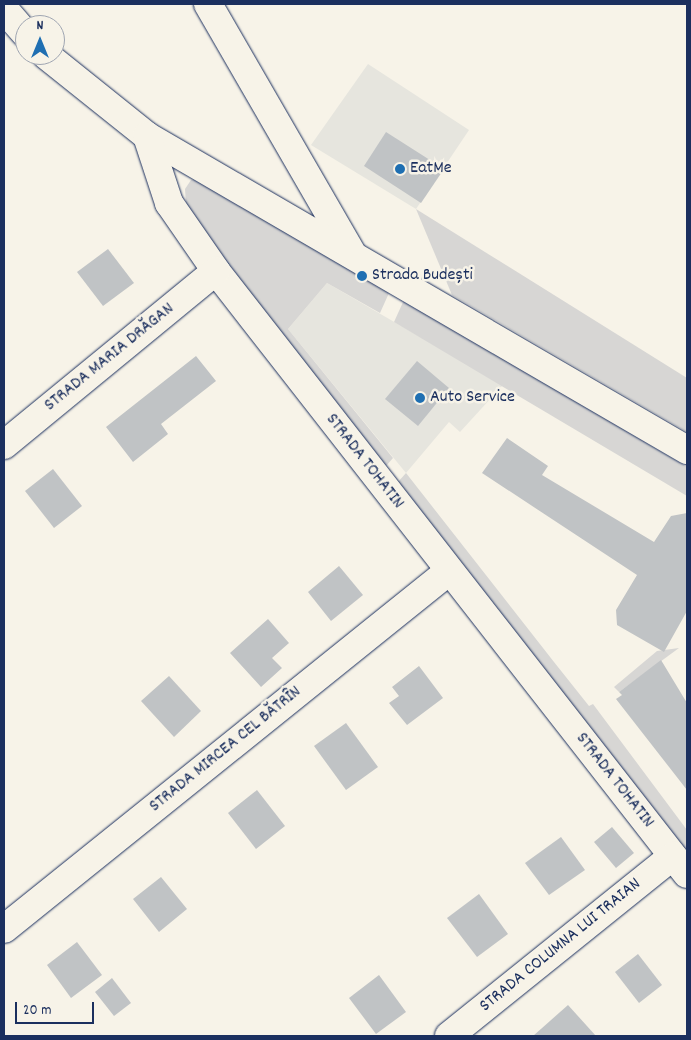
<!DOCTYPE html>
<html>
<head>
<meta charset="utf-8">
<style>
	body { margin:0 }
	#map { position:relative; width:691px; height:1040px; overflow:hidden; background:#f7f3e8; font-family:Dekko,sans-serif }
	div>[style] { position:absolute }
	.built>* { inset:0; background:#e6e5de }
	.green>* { inset:0; background:#d7d6d4 }
	.building>* { inset:0; background:#c0c3c5 }
	.roads { filter:drop-shadow(0 0 1px #1b2f5e) drop-shadow(0 0 1px #1b2f5e) }
	.minor>* { height:28px; margin:-14px; padding:0 14px; transform-origin:14px; border-radius:14px; background:#f7f3e8 }
	.dots>* { width:14px; height:14px; translate:-50% -50%; box-sizing:border-box; border:2px solid #f7f3e8; border-radius:50% }
	span { translate:-50% -50%; white-space:nowrap; text-align:center; line-height:1.15; -webkit-text-stroke:5px #f7f3e8; paint-order:stroke }
	.poi-label { font-size:18px; color:#1b2f5e }
	.left { translate:0 -50%; text-align:left }
	.street-label { font-size:18px; color:#1b2f5e }
	.frame { position:absolute; inset:0; border:5px solid #1b2f5e; pointer-events:none }
	.north { position:absolute; left:15px; top:15px; width:50px; height:50px; box-sizing:border-box; background:#f7f3e8; border:1px solid #9fa5b1; border-radius:50%; rotate:0deg; font-size:14px; font-weight:700; line-height:20px; text-align:center; color:#1b2f5e }
	.north::after { content:''; display:block; margin:auto; width:18px; height:22px; background:#1f6fb2; clip-path:polygon(50% 0,100% 100%,50% 72%,0 100%) }
	.scale { position:absolute; left:15px; top:1002px; width:79px; height:22px; box-sizing:border-box; border:2px solid #1b2f5e; border-top:0; padding-left:6px; font-size:15px; line-height:18px; white-space:nowrap; color:#1b2f5e; -webkit-text-stroke:4px #f7f3e8; paint-order:stroke }
</style>
</head>
<body>
<div id="map">
	<div class="built">
		<i style="clip-path:polygon(368px 64px,469px 130px,416px 209px,311px 145px)"></i>
		<i style="clip-path:polygon(327px 283px,503px 385px,460px 432px,449px 422px,406px 473px,288px 329px)"></i>
	</div>
	<div class="green">
		<i style="clip-path:polygon(202px 179px,389px 293px,380px 313px,327px 283px,288px 329px,393px 458px,386px 466px,226px 265px,186px 204px,185px 189px,191px 180px)"></i>
		<i style="clip-path:polygon(416px 209px,687px 378px,687px 432px,452px 295px)"></i>
		<i style="clip-path:polygon(404px 300px,687px 467px,687px 496px,394px 322px)"></i>
		<i style="clip-path:polygon(406px 473px,554px 662px,589px 706px,593px 704px,687px 830px,687px 853px,398px 482px)"></i>
		<i style="clip-path:polygon(679px 648px,619px 692px,614px 687px,657px 651px)"></i>
	</div>
	<div class="building">
		<i style="clip-path:polygon(386px 132px,444px 169px,421px 203px,364px 166px)"></i>
		<i style="clip-path:polygon(108px 249px,134px 283px,103px 306px,77px 272px)"></i>
		<i style="clip-path:polygon(196px 356px,216px 381px,161px 424px,168px 434px,133px 462px,106px 427px)"></i>
		<i style="clip-path:polygon(417px 361px,449px 388px,418px 426px,385px 399px)"></i>
		<i style="clip-path:polygon(507px 438px,548px 466px,542px 475px,654px 542px,671px 516px,687px 513px,687px 611px,664px 652px,617px 625px,616px 610px,637px 575px,482px 473px)"></i>
		<i style="clip-path:polygon(53px 469px,82px 506px,54px 528px,25px 491px)"></i>
		<i style="clip-path:polygon(339px 566px,363px 595px,331px 621px,308px 592px)"></i>
		<i style="clip-path:polygon(268px 619px,289px 643px,272px 658px,282px 668px,261px 687px,230px 653px)"></i>
		<i style="clip-path:polygon(661px 660px,687px 703px,687px 790px,616px 699px,622px 695px,619px 692px)"></i>
		<i style="clip-path:polygon(419px 666px,443px 698px,407px 725px,389px 703px,399px 696px,392px 687px)"></i>
		<i style="clip-path:polygon(169px 676px,201px 711px,174px 737px,141px 701px)"></i>
		<i style="clip-path:polygon(346px 723px,378px 767px,346px 790px,314px 746px)"></i>
		<i style="clip-path:polygon(257px 790px,285px 826px,256px 849px,228px 813px)"></i>
		<i style="clip-path:polygon(612px 827px,634px 853px,616px 868px,594px 842px)"></i>
		<i style="clip-path:polygon(561px 837px,585px 870px,549px 895px,525px 863px)"></i>
		<i style="clip-path:polygon(161px 877px,187px 909px,159px 932px,133px 899px)"></i>
		<i style="clip-path:polygon(479px 894px,508px 934px,477px 957px,447px 918px)"></i>
		<i style="clip-path:polygon(77px 942px,102px 975px,71px 998px,47px 965px)"></i>
		<i style="clip-path:polygon(638px 954px,662px 985px,639px 1003px,615px 972px)"></i>
		<i style="clip-path:polygon(379px 975px,406px 1012px,376px 1034px,349px 998px)"></i>
		<i style="clip-path:polygon(112px 978px,131px 1003px,114px 1016px,95px 992px)"></i>
		<i style="clip-path:polygon(568px 1005px,596px 1036px,533px 1036px)"></i>
	</div>
	<div class="roads">
		<div class="minor">
			<i style="left:208px;top:4px;width:286px;rotate:60deg"></i>
			<i style="left:4px;top:9px;width:32px;rotate:49deg"></i>
			<i style="left:46px;top:55px;width:129px;rotate:38.7deg"></i>
			<i style="left:147px;top:136px;width:625px;rotate:30.18deg"></i>
			<i style="left:147px;top:136px;width:71px;rotate:71.8deg"></i>
			<i style="left:169px;top:203px;width:83px;rotate:55.3deg"></i>
			<i style="left:216px;top:271px;width:765px;rotate:52.01deg"></i>
			<i style="left:4px;top:445px;width:274px;rotate:-39.4deg"></i>
			<i style="left:4px;top:929px;width:571px;rotate:-38.82deg"></i>
			<i style="left:449px;top:1036px;width:287px;rotate:-38.8deg"></i>
		</div>
	</div>
	<div class="dots">
		<i style="left:400px;top:169px;background:#1f6fb2"></i>
		<i style="left:362px;top:276px;background:#1f6fb2"></i>
		<i style="left:420px;top:398px;background:#1f6fb2"></i>
	</div>
	<div class="poi-label">
		<span class="left" style="left:410px;top:169px">EatMe</span>
		<span class="left" style="left:372px;top:276px">Strada Budești</span>
		<span class="left" style="left:430px;top:398px">Auto Service</span>
	</div>
	<div class="street-label">
		<span style="left:110px;top:358px;rotate:-39deg">STRADA MARIA DRĂGAN</span>
		<span style="left:364px;top:462px;rotate:52deg">STRADA TOHATIN</span>
		<span style="left:226px;top:750px;rotate:-39deg">STRADA MIRCEA CEL BĂTRÎN</span>
		<span style="left:614px;top:781px;rotate:52deg">STRADA TOHATIN</span>
		<span style="left:561px;top:946px;rotate:-39deg">STRADA COLUMNA LUI TRAIAN</span>
	</div>
	<div class="frame"></div>
	<div class="north">N</div>
	<div class="scale">20 m</div>
</div>
</body>
</html>
